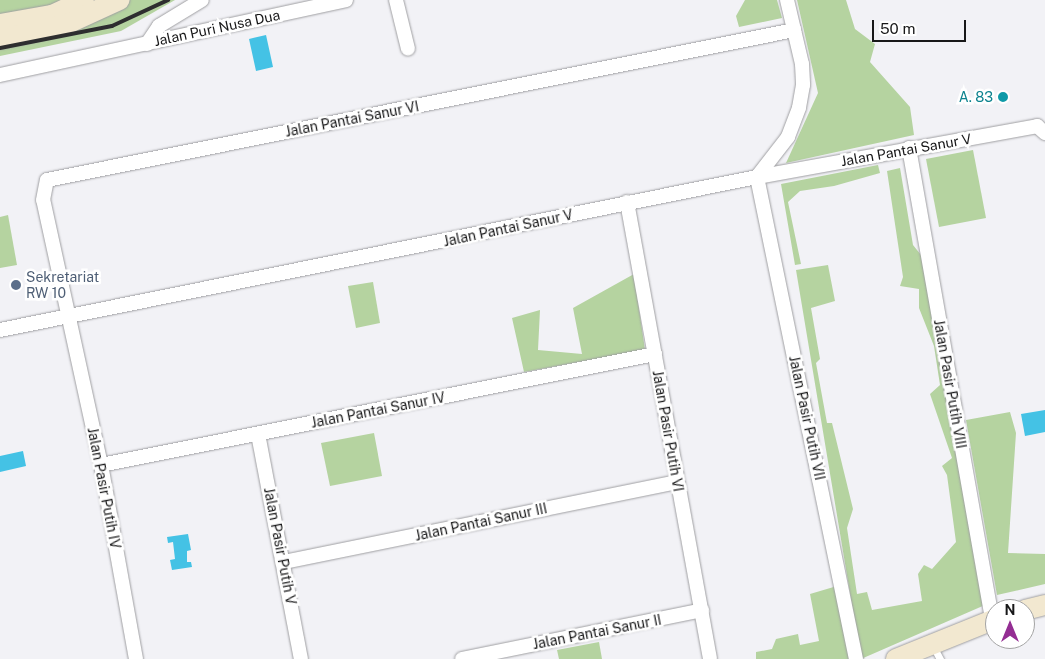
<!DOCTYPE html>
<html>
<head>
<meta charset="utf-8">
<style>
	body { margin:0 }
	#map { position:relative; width:1045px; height:659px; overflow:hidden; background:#f2f2f6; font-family:"Public Sans",sans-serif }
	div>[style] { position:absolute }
	.green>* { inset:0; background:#b5d3a0 }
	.water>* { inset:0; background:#44c2e5 }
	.roads { filter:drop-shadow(0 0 1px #9f9fa2) drop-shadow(0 0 1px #9f9fa2) }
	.lane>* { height:7px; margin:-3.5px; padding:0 3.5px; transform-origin:3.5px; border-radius:3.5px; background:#fff }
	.street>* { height:14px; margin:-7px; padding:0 7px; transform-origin:7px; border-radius:7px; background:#fff }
	.secondary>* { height:20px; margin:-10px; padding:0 10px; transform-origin:10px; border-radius:10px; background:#f2e8d0 }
	.rail>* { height:4px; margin:-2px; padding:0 2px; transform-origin:2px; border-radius:2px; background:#2e2e2f }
	.dots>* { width:14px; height:14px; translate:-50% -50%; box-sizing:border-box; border:2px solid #fff; border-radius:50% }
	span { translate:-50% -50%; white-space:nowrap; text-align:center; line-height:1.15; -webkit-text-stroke:5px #fff; paint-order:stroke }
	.street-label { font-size:14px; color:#181819 }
	.culture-label { font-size:14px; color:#0d838f }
	.right { translate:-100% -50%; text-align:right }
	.service-label { font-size:14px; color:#4e5e75 }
	.left { translate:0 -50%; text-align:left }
	.north { position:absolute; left:985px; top:599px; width:50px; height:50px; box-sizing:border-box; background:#fff; border:1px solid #a3a3a3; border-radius:50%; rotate:0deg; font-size:14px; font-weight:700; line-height:20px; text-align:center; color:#181819 }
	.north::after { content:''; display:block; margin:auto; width:18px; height:22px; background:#942e93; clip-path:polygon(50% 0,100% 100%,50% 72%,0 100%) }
	.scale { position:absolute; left:872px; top:20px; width:94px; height:22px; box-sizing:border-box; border:2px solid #181819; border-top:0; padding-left:6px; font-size:15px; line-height:18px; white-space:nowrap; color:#181819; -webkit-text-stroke:4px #fff; paint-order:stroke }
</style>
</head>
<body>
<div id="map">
	<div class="green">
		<i style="clip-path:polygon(0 0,175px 0,121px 31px,0 56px)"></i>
		<i style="clip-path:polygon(745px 0,777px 0,782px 18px,739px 27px,736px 16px)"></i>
		<i style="clip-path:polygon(797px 0,846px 0,855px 29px,875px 44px,870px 62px,910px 107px,914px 135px,786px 163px,818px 93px)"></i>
		<i style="clip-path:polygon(973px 150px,986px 218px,939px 227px,926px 159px)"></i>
		<i style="clip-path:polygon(878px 165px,880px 173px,834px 186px,800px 191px,788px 202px,801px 264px,795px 265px,781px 184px)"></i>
		<i style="clip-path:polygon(900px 168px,913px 245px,921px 255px,985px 605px,861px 659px,796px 270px,828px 265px,835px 301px,811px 308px,820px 359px,816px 363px,827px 423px,832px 423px,853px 509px,847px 528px,857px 594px,867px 592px,872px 610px,922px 601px,918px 574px,924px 565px,932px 569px,956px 542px,947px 475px,942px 466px,952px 458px,930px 394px,940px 385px,934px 346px,919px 308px,919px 289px,900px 286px,903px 277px,887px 171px)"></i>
		<i style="clip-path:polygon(8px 215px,17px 265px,0 268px,0 217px)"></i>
		<i style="clip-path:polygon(634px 274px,645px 350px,524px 372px,512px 318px,540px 310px,538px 350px,582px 354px,573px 308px)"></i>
		<i style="clip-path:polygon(373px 282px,380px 323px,356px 328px,348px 286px)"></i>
		<i style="clip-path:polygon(1010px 412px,1016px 433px,1008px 553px,1045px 554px,1045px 584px,997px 595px,966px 420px)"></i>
		<i style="clip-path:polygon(374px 433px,382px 476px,330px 486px,321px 443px)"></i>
		<i style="clip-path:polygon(837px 586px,851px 659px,756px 659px,756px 652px,772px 649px,776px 639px,798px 634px,800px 645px,819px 641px,810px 594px)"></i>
		<i style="clip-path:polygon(599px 642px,602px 659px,559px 659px,557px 650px)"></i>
	</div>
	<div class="water">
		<i style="clip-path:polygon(266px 35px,273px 67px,256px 71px,249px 39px)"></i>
		<i style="clip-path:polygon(1045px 410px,1045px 432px,1025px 436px,1021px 414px)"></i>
		<i style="clip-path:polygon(23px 451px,26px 466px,0 472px,0 456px)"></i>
		<i style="clip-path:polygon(188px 534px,191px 550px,187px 551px,187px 562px,191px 562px,192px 567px,172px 570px,170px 560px,175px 559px,173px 542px,168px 543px,167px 537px)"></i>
	</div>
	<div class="roads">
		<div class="lane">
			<i style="left:933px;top:646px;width:15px;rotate:62deg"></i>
		</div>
		<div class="street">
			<i style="left:396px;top:0;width:50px;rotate:76.2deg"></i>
			<i style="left:787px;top:0;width:66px;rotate:76.8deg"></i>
			<i style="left:802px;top:64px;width:21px;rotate:87deg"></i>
			<i style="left:803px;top:85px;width:23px;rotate:100deg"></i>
			<i style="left:799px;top:108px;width:31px;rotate:111deg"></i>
			<i style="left:788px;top:137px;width:51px;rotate:127.8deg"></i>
			<i style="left:757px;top:177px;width:492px;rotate:78.4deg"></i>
			<i style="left:147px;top:44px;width:22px;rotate:-56deg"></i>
			<i style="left:159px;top:26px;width:50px;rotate:-31.2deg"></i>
			<i style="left:0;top:75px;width:354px;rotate:-12.2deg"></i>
			<i style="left:909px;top:148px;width:479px;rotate:80deg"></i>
			<i style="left:627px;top:202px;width:464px;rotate:79.7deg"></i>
			<i style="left:0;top:330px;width:772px;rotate:-11.43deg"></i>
			<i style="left:757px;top:177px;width:285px;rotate:-10.3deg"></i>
			<i style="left:1037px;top:126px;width:11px;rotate:41deg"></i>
			<i style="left:258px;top:434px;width:229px;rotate:79.2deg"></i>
			<i style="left:101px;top:465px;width:565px;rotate:-11.33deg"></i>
			<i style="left:284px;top:562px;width:401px;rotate:-11.5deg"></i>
			<i style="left:136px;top:659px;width:197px;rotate:-100.2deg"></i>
			<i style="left:101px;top:465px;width:271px;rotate:-102.3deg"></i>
			<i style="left:43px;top:200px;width:20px;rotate:-79deg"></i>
			<i style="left:47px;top:180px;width:762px;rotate:-11.35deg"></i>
			<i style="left:462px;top:659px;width:245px;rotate:-11.5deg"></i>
		</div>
		<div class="secondary">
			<i style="left:0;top:24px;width:53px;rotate:-9.8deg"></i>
			<i style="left:52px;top:15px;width:35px;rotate:-25deg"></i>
			<i style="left:0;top:39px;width:66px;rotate:-12.2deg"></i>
			<i style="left:65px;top:25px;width:60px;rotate:-24.8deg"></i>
			<i style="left:1025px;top:610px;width:21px;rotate:-14deg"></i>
			<i style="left:896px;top:659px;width:107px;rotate:-22deg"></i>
		</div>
	</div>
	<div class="rail">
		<i style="left:0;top:48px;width:114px;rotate:-11.1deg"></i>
		<i style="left:112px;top:26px;width:62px;rotate:-24.9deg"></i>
	</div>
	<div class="dots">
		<i style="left:1003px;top:97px;background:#0f9aa8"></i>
		<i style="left:16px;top:285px;background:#5c6f8a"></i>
	</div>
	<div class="street-label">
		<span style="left:217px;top:28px;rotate:-12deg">Jalan Puri Nusa Dua</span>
		<span style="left:352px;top:119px;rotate:-11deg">Jalan Pantai Sanur VI</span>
		<span style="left:906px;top:150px;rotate:-10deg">Jalan Pantai Sanur V</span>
		<span style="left:508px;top:228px;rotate:-12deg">Jalan Pantai Sanur V</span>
		<span style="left:950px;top:384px;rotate:80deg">Jalan Pasir Putih VIII</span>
		<span style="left:378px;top:410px;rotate:-11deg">Jalan Pantai Sanur IV</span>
		<span style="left:807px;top:418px;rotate:78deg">Jalan Pasir Putih VII</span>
		<span style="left:668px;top:431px;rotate:80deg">Jalan Pasir Putih VI</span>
		<span style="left:104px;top:488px;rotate:79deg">Jalan Pasir Putih IV</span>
		<span style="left:481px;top:522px;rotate:-12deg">Jalan Pantai Sanur III</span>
		<span style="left:280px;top:546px;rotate:79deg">Jalan Pasir Putih V</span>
		<span style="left:597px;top:632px;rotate:-11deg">Jalan Pantai Sanur II</span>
	</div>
	<div class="culture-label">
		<span class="right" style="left:993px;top:97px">A. 83</span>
	</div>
	<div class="service-label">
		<span class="left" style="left:26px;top:285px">Sekretariat<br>RW 10</span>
	</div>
	<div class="north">N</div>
	<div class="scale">50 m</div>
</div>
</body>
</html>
